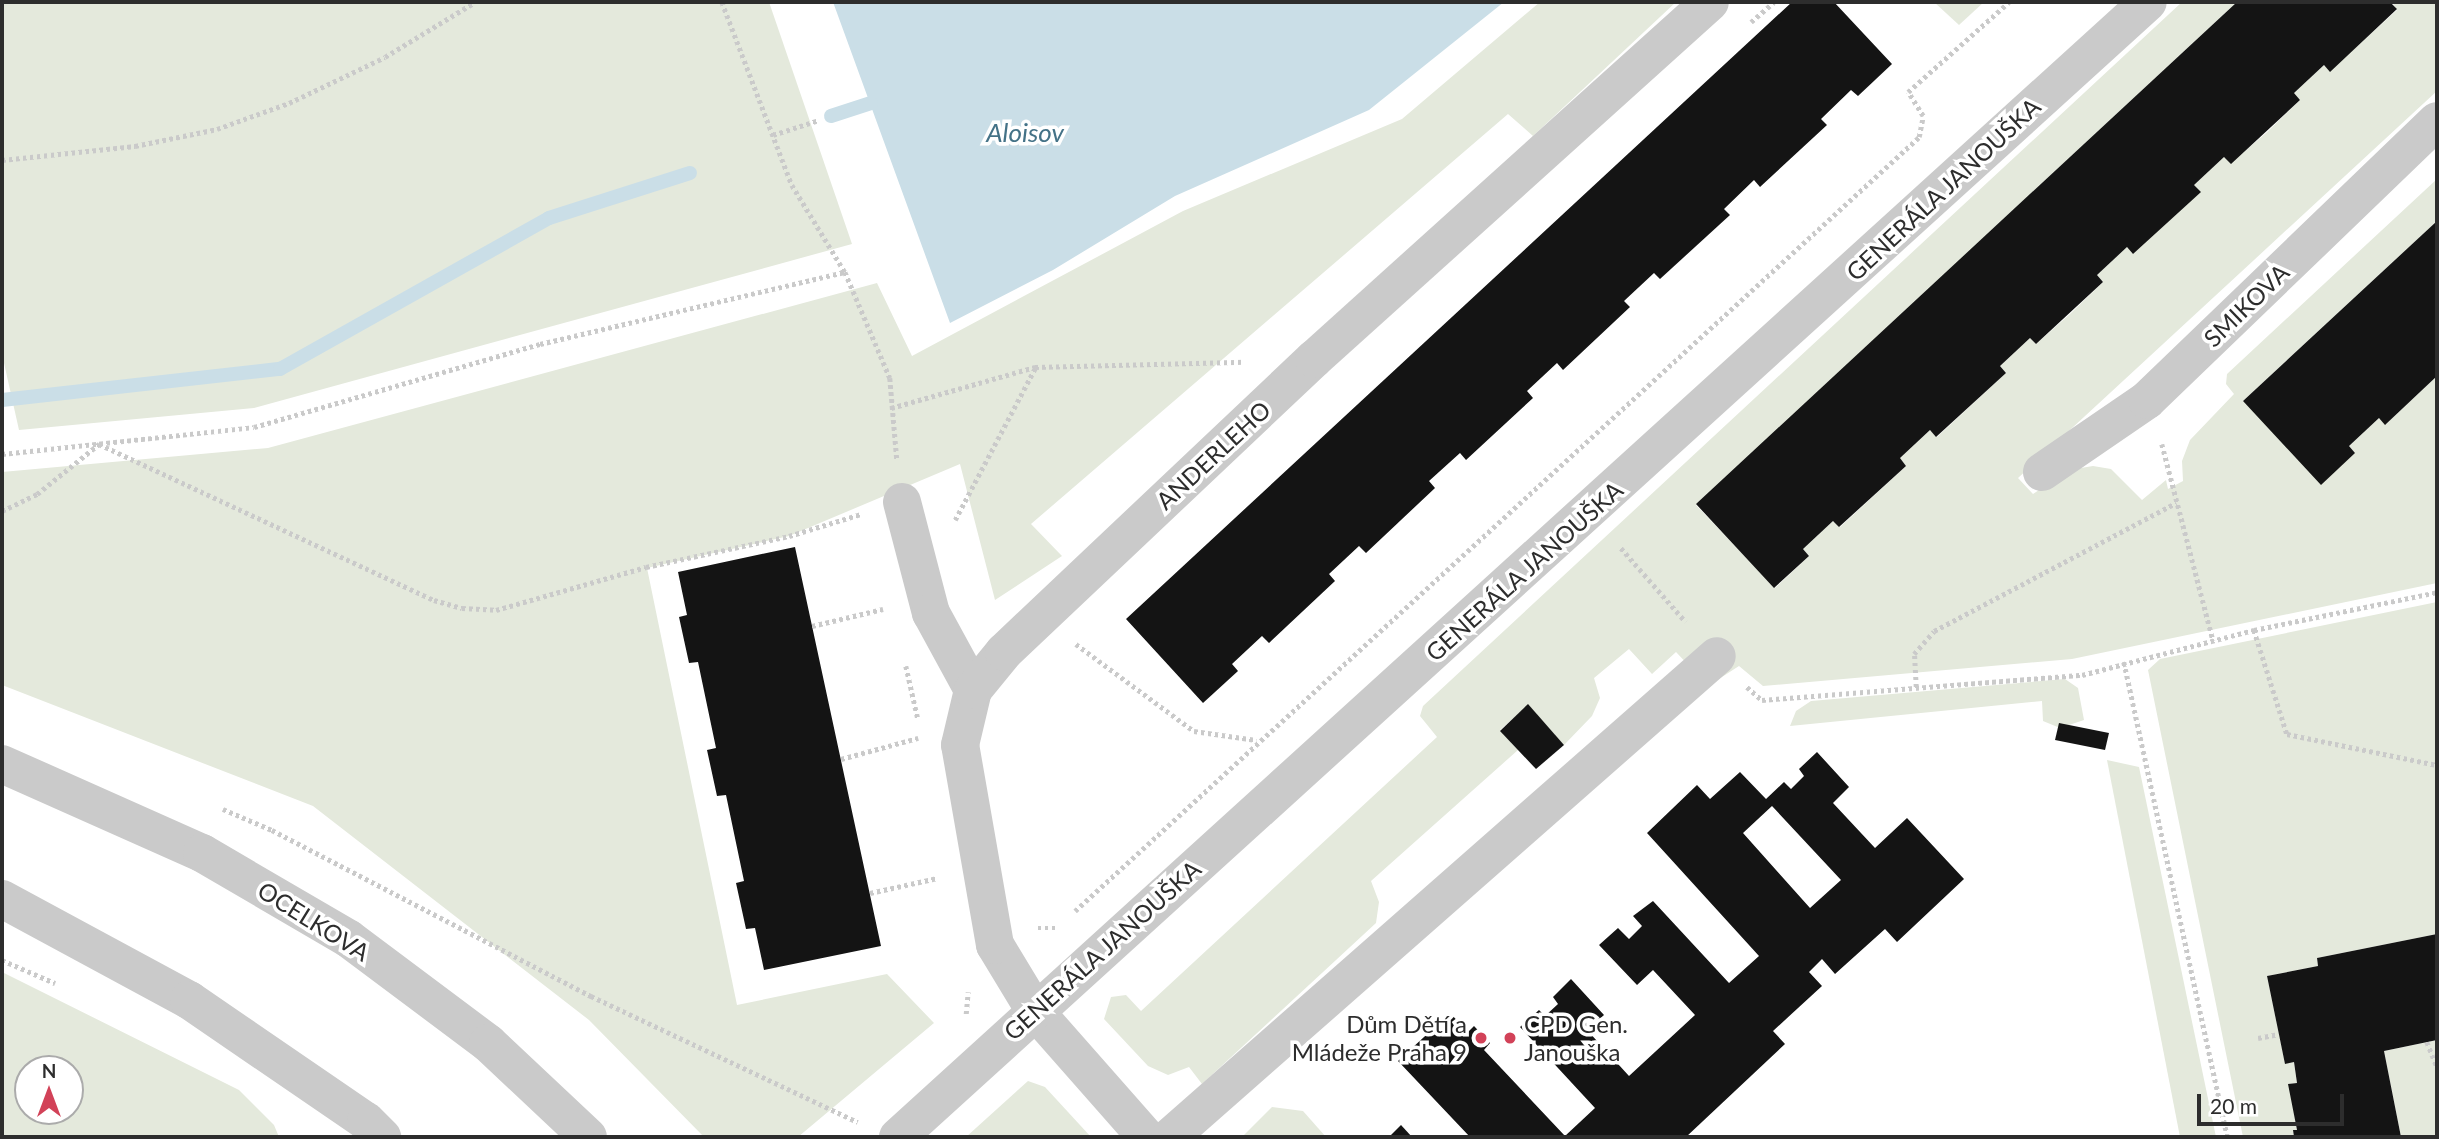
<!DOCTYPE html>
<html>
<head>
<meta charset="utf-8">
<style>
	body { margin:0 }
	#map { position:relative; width:2439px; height:1139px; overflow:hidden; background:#fff; font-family:Lato,sans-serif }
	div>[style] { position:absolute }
	.green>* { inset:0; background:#e4e9dc }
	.water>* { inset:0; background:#cadee7 }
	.stream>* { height:14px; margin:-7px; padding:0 7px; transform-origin:7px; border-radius:7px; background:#cadee7 }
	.building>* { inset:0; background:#141414 }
	.path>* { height:4.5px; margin-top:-2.25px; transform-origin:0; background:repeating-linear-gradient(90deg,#cacaca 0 3.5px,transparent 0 7px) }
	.minor>* { height:38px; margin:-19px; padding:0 19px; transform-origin:19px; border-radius:19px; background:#cacaca }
	.dots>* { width:19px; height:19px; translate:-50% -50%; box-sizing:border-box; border:4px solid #fff; border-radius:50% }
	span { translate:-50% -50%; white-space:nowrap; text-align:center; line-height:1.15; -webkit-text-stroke:7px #fff; paint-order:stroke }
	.street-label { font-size:24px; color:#2d2d2d }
	.poi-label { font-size:24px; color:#2d2d2d }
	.right { translate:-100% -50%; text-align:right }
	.left { translate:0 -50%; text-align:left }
	.water-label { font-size:26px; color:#447287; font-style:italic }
	.frame { position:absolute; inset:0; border:4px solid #2d2d2d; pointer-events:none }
	.north { position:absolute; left:14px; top:1055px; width:70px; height:70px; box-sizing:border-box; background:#fff; border:2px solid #ababab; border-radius:50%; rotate:0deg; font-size:19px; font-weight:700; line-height:28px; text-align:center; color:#2d2d2d }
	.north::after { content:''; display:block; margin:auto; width:24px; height:32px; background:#d24258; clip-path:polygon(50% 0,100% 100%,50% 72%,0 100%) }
	.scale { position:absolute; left:2197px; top:1094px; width:147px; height:32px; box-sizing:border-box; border:4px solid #2d2d2d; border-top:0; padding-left:9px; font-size:21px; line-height:24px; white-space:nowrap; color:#2d2d2d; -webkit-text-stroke:5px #fff; paint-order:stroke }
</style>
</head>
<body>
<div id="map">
	<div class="green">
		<i style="clip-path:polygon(2px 2px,769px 2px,852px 244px,254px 408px,19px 430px,2px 354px)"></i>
		<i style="clip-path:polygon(1540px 2px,1676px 2px,1533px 136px,1508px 114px,1031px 524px,1062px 556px,995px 600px,960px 464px,789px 536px,647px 568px,737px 1005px,887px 974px,934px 1023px,798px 1137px,704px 1137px,589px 1020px,313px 806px,2px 685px,2px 472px,268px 448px,877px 283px,912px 356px,1183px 211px,1402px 119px)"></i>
		<i style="clip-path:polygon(1934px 2px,1984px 2px,1959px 25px)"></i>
		<i style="clip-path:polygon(2182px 2px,2237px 2px,1696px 505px,1775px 588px,1809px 556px,1803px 549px,1833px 521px,1840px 527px,1906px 466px,1900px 458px,1930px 430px,1937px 437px,2006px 373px,2000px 366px,2030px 338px,2036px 344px,2070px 314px,2103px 282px,2097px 275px,2127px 247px,2133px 254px,2200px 192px,2194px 185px,2224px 157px,2231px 163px,2266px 133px,2300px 100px,2294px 93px,2324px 65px,2330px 71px,2397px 10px,2392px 2px,2437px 2px,2437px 91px,2018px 478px,2033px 494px,2069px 470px,2093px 466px,2111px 469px,2142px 500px,2166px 480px,2168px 489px,2183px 481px,2182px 461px,2190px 440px,2234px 394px,2226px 384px,2227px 374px,2437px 179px,2437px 221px,2243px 401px,2355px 453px,2349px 446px,2379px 418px,2386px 424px,2437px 376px,2437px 583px,2072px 659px,1763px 686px,1739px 666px,1708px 686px,1676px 652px,1652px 674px,1629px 649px,1594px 678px,1600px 698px,1592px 716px,1564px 745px,1528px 705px,1500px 730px,1518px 750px,1371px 881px,1379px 902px,1376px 923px,1202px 1084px,1189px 1067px,1168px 1075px,1148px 1066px,1104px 1019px,1111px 997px,1126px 995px,1141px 1011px,1437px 737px,1420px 716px,1423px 706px)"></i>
		<i style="clip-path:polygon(2437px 602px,2437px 934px,2317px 958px,2318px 966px,2267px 976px,2285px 1063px,2294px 1062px,2297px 1083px,2289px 1084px,2297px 1130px,2293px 1131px,2294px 1137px,2243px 1137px,2148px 670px,2160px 659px)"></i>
		<i style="clip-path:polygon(2065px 679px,2078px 688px,2084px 720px,2060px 728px,2043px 721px,2042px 701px,1790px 726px,1796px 711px,1811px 701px)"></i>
		<i style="clip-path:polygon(2107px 760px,2139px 767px,2216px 1137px,2180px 1137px)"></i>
		<i style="clip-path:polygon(evenodd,2px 972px,239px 1090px,274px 1125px,279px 1137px,2px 1137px,2px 972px,70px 1069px,70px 1111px,28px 1111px,28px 1069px,70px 1069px)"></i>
		<i style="clip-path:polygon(2437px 1040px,2437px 1137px,2401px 1137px,2384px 1051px)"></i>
		<i style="clip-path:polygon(1028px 1081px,1045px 1087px,1091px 1137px,966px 1137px)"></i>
		<i style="clip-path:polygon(1272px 1107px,1303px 1111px,1326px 1137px,1242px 1137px)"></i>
	</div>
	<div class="water">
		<i style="clip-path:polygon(833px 2px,1504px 2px,1369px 110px,1175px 196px,1053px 270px,950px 323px)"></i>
	</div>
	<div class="stream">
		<i style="left:831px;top:116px;width:42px;rotate:-18deg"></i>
		<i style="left:2px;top:400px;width:280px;rotate:-6.4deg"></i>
		<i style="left:280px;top:369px;width:308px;rotate:-29.3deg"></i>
		<i style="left:549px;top:218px;width:148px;rotate:-17.7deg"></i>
	</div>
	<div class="building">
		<i style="clip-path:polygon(1792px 2px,1834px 2px,1892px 64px,1858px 96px,1851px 90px,1821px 119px,1827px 125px,1760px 187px,1754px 180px,1724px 209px,1730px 215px,1660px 279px,1654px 273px,1624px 301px,1630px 307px,1563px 370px,1557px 363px,1527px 391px,1533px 398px,1466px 460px,1460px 453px,1429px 481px,1435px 488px,1366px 553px,1359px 546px,1329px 574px,1335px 581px,1269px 643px,1262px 636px,1232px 664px,1238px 671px,1203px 703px,1126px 619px)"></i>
		<i style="clip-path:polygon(2237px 2px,2390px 2px,2397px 9px,2330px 72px,2324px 65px,2294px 93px,2300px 100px,2231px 164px,2224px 157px,2194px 185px,2201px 192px,2133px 254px,2127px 247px,2097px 275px,2103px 282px,2036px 344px,2030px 338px,2000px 366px,2006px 373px,1936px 437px,1930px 430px,1900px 458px,1906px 466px,1839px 527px,1833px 521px,1803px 549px,1809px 556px,1774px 588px,1696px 504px)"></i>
		<i style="clip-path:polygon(2437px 221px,2437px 376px,2385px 425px,2379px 418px,2349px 446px,2355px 453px,2321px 485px,2243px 401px)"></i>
		<i style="clip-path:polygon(795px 547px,881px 946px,764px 970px,755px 928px,746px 929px,736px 883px,744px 881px,726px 795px,717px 796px,707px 750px,716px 748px,698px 662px,689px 663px,679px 617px,687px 615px,678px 572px)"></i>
		<i style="clip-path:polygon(1528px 704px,1564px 745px,1536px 769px,1500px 731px)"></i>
		<i style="clip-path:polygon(2059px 723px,2109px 733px,2105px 750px,2055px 740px)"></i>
		<i style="clip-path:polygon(evenodd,1817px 752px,1849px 787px,1833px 803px,1875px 848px,1907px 818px,1964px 879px,1897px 942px,1885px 929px,1835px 974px,1822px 959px,1809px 972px,1822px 986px,1773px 1031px,1785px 1044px,1686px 1137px,1470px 1137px,1398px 1061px,1450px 1013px,1468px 1032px,1474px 1026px,1490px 1043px,1484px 1050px,1565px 1136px,1595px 1108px,1520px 1027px,1539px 1010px,1545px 1016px,1558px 1004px,1553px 997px,1571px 979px,1604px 1015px,1587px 1030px,1629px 1076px,1695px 1015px,1653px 970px,1637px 985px,1599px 945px,1618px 928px,1629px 939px,1642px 926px,1633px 916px,1653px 901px,1729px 983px,1759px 956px,1647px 833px,1697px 785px,1710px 799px,1740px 772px,1766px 799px,1784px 782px,1791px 789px,1804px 776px,1799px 769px,1817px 752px,1772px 806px,1841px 880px,1810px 908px,1743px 833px,1772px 806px)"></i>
		<i style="clip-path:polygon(2437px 934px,2437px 1040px,2384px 1051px,2401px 1137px,2294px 1137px,2293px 1130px,2297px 1130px,2288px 1084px,2297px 1083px,2294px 1062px,2285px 1064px,2267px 976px,2318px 966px,2317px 958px)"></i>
		<i style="clip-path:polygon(1401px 1125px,1412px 1137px,1389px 1137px)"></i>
	</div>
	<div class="path">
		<i style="left:722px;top:2px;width:196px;rotate:69.1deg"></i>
		<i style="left:792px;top:185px;width:102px;rotate:58.7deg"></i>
		<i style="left:845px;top:272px;width:115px;rotate:67deg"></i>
		<i style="left:890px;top:378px;width:81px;rotate:85.1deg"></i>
		<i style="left:1751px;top:22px;width:30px;rotate:-41deg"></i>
		<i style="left:773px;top:135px;width:48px;rotate:-18.1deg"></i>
		<i style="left:2px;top:160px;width:134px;rotate:-6deg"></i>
		<i style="left:135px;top:146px;width:84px;rotate:-11.7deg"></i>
		<i style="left:217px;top:129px;width:77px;rotate:-19.9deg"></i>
		<i style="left:289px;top:103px;width:106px;rotate:-25.6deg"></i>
		<i style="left:385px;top:57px;width:105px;rotate:-31.4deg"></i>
		<i style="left:891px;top:408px;width:150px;rotate:-15.9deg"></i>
		<i style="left:1035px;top:367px;width:210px;rotate:-1.4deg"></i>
		<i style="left:2162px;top:444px;width:203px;rotate:75.4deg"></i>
		<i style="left:2px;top:454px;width:253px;rotate:-6.1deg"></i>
		<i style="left:254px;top:427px;width:298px;rotate:-16.2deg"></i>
		<i style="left:540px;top:344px;width:313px;rotate:-13.3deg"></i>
		<i style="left:2px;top:511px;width:39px;rotate:-26deg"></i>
		<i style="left:37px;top:494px;width:80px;rotate:-38.9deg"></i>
		<i style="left:99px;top:444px;width:370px;rotate:25deg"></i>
		<i style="left:434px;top:600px;width:29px;rotate:16deg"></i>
		<i style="left:462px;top:608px;width:34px;rotate:3deg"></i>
		<i style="left:496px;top:610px;width:156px;rotate:-16deg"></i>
		<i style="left:646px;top:567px;width:146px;rotate:-12.2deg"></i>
		<i style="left:789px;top:536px;width:75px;rotate:-17deg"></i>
		<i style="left:955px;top:520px;width:172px;rotate:-62.2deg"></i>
		<i style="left:1621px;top:548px;width:98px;rotate:48.7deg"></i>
		<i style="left:812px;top:626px;width:73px;rotate:-13.5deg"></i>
		<i style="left:2254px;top:630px;width:109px;rotate:72.4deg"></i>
		<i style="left:2287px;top:734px;width:153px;rotate:11.7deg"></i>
		<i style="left:1076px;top:644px;width:147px;rotate:36.4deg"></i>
		<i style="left:1194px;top:731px;width:63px;rotate:8.3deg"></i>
		<i style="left:2124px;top:662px;width:486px;rotate:77.7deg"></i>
		<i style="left:906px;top:666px;width:54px;rotate:77.2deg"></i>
		<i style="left:1747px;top:687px;width:20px;rotate:41deg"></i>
		<i style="left:1762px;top:700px;width:321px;rotate:-4.5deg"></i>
		<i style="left:2082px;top:675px;width:178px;rotate:-14.7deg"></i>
		<i style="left:2254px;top:630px;width:187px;rotate:-11.7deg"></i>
		<i style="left:1916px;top:687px;width:33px;rotate:-93deg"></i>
		<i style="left:1914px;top:654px;width:30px;rotate:-49deg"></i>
		<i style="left:1934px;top:631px;width:274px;rotate:-27.9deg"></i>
		<i style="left:841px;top:759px;width:80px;rotate:-15.3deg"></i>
		<i style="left:223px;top:809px;width:53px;rotate:23.2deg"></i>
		<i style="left:272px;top:830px;width:360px;rotate:27.5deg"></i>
		<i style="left:591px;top:996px;width:295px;rotate:25.3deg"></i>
		<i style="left:870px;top:893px;width:69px;rotate:-12.6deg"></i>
		<i style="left:1075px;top:911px;width:1145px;rotate:-42.52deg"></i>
		<i style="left:1919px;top:137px;width:21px;rotate:-79deg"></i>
		<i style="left:1923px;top:116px;width:28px;rotate:-122deg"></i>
		<i style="left:1908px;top:92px;width:135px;rotate:-41.7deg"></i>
		<i style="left:1038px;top:928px;width:18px"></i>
		<i style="left:2px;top:960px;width:58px;rotate:23.5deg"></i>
		<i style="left:966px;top:1014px;width:22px;rotate:-85deg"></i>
		<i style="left:2258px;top:1038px;width:20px;rotate:-11deg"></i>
		<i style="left:2427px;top:1042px;width:27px;rotate:68deg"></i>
	</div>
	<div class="minor">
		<i style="left:2042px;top:472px;width:127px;rotate:-34.4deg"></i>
		<i style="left:2147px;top:400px;width:402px;rotate:-43.9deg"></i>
		<i style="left:902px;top:502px;width:115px;rotate:75.4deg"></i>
		<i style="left:931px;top:613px;width:88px;rotate:61.4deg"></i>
		<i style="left:2px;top:764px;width:219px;rotate:24deg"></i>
		<i style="left:202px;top:853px;width:170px;rotate:30.3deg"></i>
		<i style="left:349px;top:939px;width:174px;rotate:36.8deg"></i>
		<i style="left:488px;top:1043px;width:137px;rotate:43.2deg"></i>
		<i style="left:2px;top:899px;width:213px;rotate:28.4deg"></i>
		<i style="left:189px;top:1000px;width:214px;rotate:34.4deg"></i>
		<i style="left:366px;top:1121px;width:23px;rotate:45deg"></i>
		<i style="left:898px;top:1137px;width:1688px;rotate:-42.24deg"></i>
		<i style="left:1146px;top:1137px;width:168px;rotate:-131.4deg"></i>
		<i style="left:1035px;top:1011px;width:77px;rotate:-121.2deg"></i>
		<i style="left:995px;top:945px;width:203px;rotate:-99.9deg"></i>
		<i style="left:960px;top:745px;width:57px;rotate:-76.7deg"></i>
		<i style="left:973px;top:690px;width:49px;rotate:-50.8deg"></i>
		<i style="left:1004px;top:652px;width:427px;rotate:-43.4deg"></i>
		<i style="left:1314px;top:359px;width:533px;rotate:-42.04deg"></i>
		<i style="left:1170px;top:1137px;width:728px;rotate:-41.33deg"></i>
	</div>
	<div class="dots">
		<i style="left:1481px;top:1038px;background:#d24258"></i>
		<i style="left:1510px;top:1038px;background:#d24258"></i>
	</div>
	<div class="street-label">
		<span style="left:1943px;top:189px;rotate:-43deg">GENERÁLA JANOUŠKA</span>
		<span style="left:2246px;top:305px;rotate:-44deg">SMIKOVA</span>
		<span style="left:1213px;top:455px;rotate:-43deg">ANDERLEHO</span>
		<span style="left:1524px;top:571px;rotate:-42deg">GENERÁLA JANOUŠKA</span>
		<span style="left:314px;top:921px;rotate:32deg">OCELKOVA</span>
		<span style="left:1102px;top:950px;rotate:-42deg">GENERÁLA JANOUŠKA</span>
	</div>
	<div class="poi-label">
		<span class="right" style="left:1467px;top:1038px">Dům Dětí a<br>Mládeže Praha 9</span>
		<span class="left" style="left:1524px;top:1038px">CPD Gen.<br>Janouška</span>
	</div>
	<div class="water-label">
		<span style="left:1025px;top:133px">Aloisov</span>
	</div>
	<div class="frame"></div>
	<div class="north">N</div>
	<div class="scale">20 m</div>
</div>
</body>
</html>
